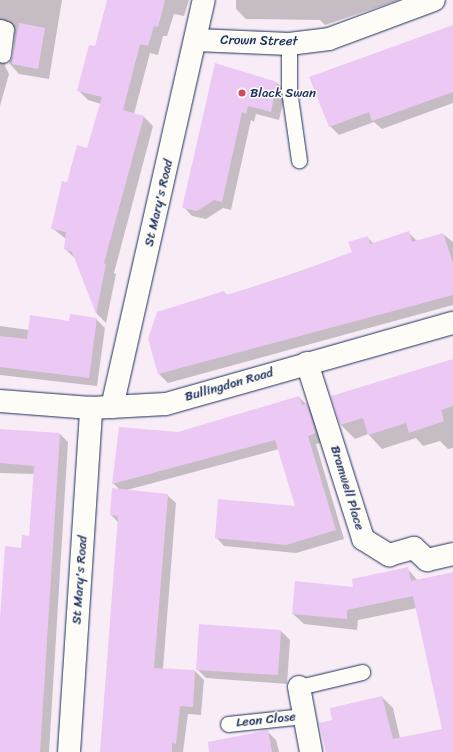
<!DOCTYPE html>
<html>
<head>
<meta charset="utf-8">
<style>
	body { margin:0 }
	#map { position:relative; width:453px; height:752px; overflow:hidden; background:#f8edf6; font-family:Sriracha,sans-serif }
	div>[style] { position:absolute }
	.shadow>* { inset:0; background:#0003 }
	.building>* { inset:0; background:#ecc9f4 }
	.roads { filter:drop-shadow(0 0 1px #1b2f5e) drop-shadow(0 0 1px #1b2f5e) }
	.lane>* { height:15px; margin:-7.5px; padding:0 7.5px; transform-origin:7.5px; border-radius:7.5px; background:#fdfcf7 }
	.street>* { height:22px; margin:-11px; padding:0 11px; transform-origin:11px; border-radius:11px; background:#fdfcf7 }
	.dots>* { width:11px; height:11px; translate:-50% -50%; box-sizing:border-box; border:2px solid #fdfcf7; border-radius:50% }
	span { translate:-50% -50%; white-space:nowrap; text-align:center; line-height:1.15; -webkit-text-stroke:3px #fdfcf7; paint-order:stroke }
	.street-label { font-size:13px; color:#1b2f5e }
	.poi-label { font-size:13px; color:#1b2f5e }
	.left { translate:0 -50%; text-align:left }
</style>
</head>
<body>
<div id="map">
	<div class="shadow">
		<i style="clip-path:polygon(0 0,62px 0,49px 79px,19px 74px,9px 63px,13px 56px,15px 29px,9px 29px,5px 66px,9px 74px,0 106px)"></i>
		<i style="clip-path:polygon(119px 0,189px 0,184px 16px,174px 14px,167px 36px,163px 36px,158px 55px,150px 53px,134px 114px,143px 116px,153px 126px,114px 273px,116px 274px,106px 323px,97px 314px,76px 259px,65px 249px,66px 239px,52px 228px,68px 184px,88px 149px,101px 104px,88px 100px,78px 90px)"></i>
		<i style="clip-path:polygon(236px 0,399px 0,325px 25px,320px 20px,246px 19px,236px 9px)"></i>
		<i style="clip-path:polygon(453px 26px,453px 103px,382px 129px,374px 122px,339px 135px,330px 126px)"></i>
		<i style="clip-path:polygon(216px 65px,277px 83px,286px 91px,279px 120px,256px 114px,254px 122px,251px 120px,231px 210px,223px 208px,206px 219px,192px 216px,184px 207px)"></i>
		<i style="clip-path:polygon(409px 233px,417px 241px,443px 234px,453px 242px,453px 305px,168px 383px,159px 374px,224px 292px,228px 296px,353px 253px,367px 237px,374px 244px)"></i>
		<i style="clip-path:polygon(96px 319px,105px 328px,97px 386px,0 375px,0 326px,29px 330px)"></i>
		<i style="clip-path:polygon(453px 360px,453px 448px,448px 449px,440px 441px,423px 446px,416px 438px,382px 449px,368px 434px,355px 439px,341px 425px,332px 397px)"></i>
		<i style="clip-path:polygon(299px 397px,315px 413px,324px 442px,316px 444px,344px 539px,296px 553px,224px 546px,216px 537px,296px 507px,279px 449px,127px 490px,167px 495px,176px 503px,163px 669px,195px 671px,204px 680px,201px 715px,188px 714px,183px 752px,102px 752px,118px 522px,111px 515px,120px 490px,113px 483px,178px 433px)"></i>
		<i style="clip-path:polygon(0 431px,60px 434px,68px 442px,49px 752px,0 752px,0 620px,22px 549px,30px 537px,35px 474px,0 473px)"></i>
		<i style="clip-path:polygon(407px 568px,418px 581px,453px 573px,453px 752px,327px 752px,334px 720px,382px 697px,393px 708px,400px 738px,443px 730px,417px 608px,358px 620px,357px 630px,304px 624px,293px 614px)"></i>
		<i style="clip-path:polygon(281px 631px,290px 640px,287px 684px,206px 678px,197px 669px)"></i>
		<i style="clip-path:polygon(267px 731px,276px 740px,279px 752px,234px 752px)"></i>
	</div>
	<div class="building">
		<i style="clip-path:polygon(107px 0,165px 0,158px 27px,154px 26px,148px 46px,140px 44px,123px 110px,144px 116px,104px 263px,106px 264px,96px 314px,72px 252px,64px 249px,66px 232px,51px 229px,62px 181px,67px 182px,77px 145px,87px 148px,102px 97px,77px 91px,89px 45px,95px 46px)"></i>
		<i style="clip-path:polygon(19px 23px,45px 28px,38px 69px,12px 64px)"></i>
		<i style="clip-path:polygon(453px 25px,453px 92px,372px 121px,369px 112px,329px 127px,309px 77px)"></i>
		<i style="clip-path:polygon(215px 63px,277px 82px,271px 112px,248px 106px,246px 114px,242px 112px,222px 202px,214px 200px,197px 211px,182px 208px)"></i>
		<i style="clip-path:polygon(409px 231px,412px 242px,443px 233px,453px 263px,453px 295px,158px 374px,148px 339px,157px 312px,224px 291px,226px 295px,290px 275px,352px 252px,348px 242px,368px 236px,370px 244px)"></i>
		<i style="clip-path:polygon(70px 314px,97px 318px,89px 378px,0 367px,0 336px,27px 339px,30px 315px,69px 321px)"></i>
		<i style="clip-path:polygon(453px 359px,453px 406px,441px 410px,444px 421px,409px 433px,406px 423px,368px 435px,363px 418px,340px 425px,331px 396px)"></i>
		<i style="clip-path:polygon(299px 396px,302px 405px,307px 403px,316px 433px,308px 436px,336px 530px,286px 545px,215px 538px,218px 499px,295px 506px,275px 440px,112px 484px,119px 427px,178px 432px)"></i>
		<i style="clip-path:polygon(0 429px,60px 433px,40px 752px,0 752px,0 619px,5px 546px,21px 548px,22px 535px,29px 536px,34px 466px,0 463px)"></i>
		<i style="clip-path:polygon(112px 488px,168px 494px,154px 668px,195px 670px,193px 707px,180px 706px,176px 744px,172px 743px,172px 752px,100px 752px,118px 516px,110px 515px)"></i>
		<i style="clip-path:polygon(408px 567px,411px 581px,453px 572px,453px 752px,326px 752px,319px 723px,332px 720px,330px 708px,382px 696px,393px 739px,442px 729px,413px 596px,347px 610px,347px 619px,292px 614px,295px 581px,353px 587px,352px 579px)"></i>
		<i style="clip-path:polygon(199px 624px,281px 630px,278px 675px,196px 670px)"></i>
		<i style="clip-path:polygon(268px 730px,272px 752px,209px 752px,208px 742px)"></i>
	</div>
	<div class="roads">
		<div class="lane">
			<i style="left:0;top:27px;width:6px;rotate:18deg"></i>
			<i style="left:6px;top:29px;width:26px;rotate:97deg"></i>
			<i style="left:289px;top:44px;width:46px;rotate:90deg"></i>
			<i style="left:289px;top:90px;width:71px;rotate:81.9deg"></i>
			<i style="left:299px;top:687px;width:65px;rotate:-13.4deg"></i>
			<i style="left:228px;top:724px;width:76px;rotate:-6deg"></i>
		</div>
		<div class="street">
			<i style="left:196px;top:40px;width:93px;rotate:2.5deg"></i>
			<i style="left:289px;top:44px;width:40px;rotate:-7.1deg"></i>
			<i style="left:329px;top:39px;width:112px;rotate:-20.4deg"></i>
			<i style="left:307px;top:363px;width:185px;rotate:72.3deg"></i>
			<i style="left:363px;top:539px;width:31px;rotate:32deg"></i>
			<i style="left:389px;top:555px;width:26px;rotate:-16deg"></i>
			<i style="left:414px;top:548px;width:18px;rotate:43deg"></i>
			<i style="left:427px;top:560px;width:27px;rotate:-13deg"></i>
			<i style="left:0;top:401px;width:91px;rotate:4.4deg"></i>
			<i style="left:91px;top:408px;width:75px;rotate:-3.1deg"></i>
			<i style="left:166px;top:404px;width:298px;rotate:-15.8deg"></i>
			<i style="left:112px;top:407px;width:417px;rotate:-77.3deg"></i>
			<i style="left:299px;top:687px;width:66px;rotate:79.5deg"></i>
			<i style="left:69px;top:752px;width:345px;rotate:-86.3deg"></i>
		</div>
	</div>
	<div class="dots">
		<i style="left:242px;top:93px;background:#d1495b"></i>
	</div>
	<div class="street-label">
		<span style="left:259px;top:41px;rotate:1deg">Crown Street</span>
		<span style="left:159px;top:203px;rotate:-77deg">St Mary's Road</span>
		<span style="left:229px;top:385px;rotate:-16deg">Bullingdon Road</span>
		<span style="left:347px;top:488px;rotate:73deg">Bramwell Place</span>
		<span style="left:80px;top:580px;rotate:-86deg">St Mary's Road</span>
		<span style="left:266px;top:720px;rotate:-6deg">Leon Close</span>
	</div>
	<div class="poi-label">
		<span class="left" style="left:250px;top:93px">Black Swan</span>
	</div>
</div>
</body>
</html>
